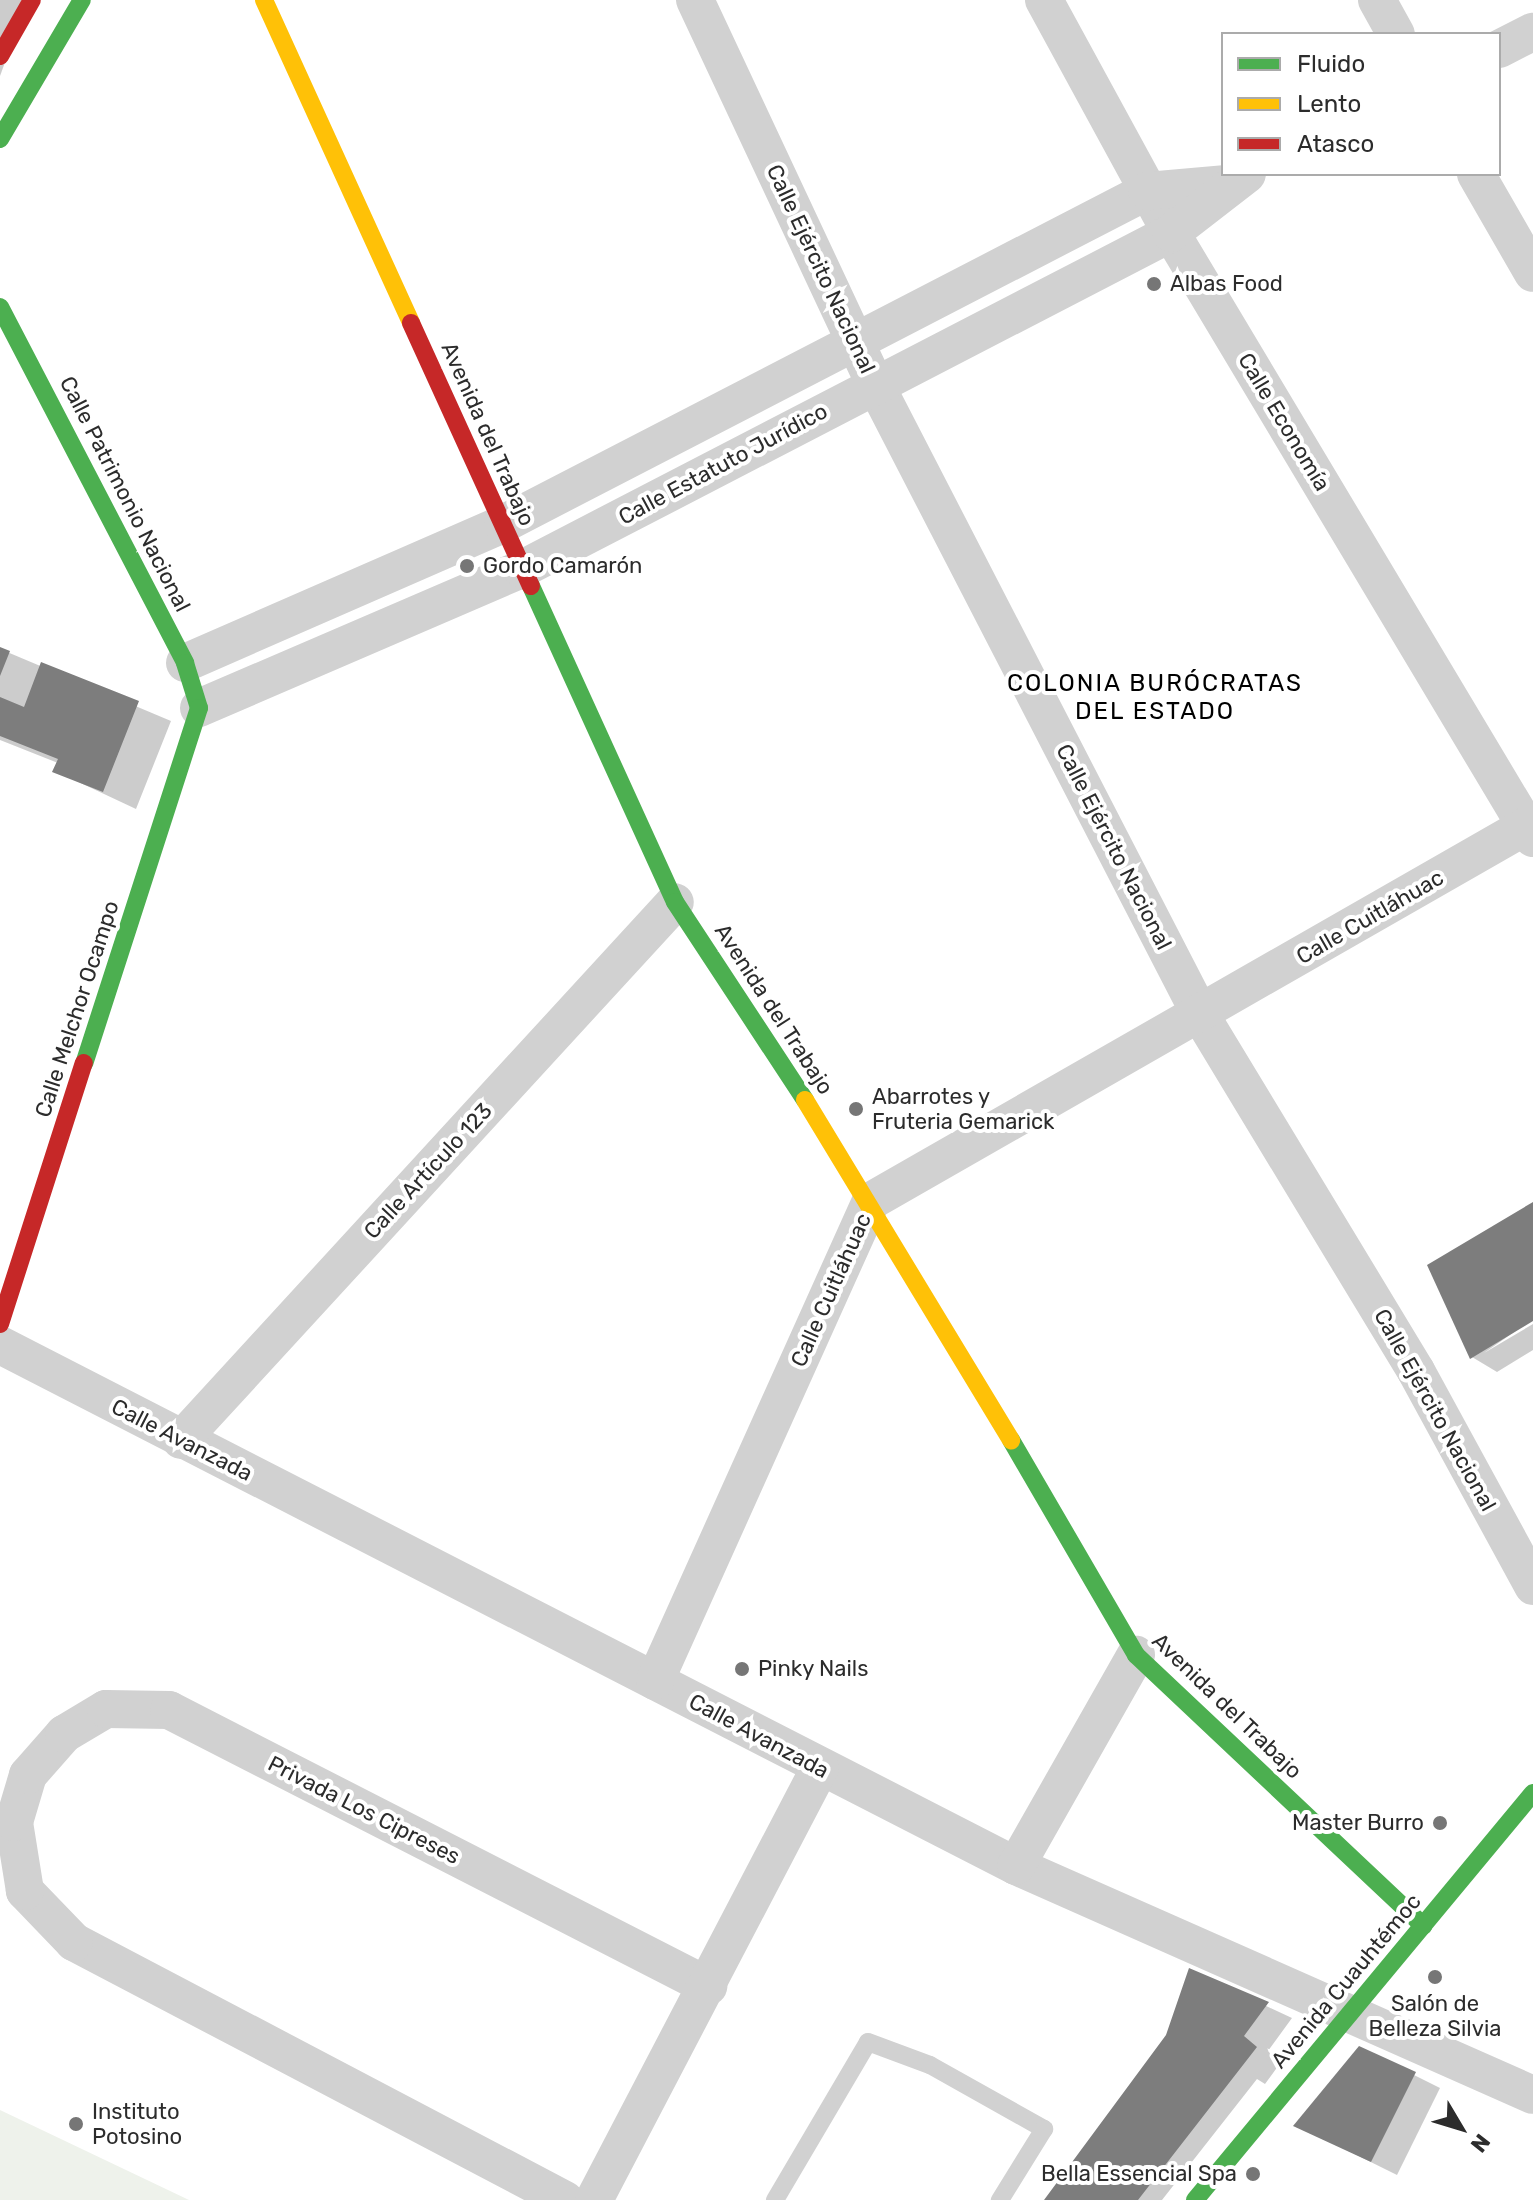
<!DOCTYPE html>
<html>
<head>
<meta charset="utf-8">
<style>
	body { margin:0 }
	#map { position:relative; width:1533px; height:2200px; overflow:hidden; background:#fff; font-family:Rubik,sans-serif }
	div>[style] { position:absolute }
	.green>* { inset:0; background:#eef2eb }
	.shadow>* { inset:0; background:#0003 }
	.building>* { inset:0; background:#7d7d7d }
	.lane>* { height:18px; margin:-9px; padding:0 9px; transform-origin:9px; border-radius:9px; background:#d1d1d1 }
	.street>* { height:38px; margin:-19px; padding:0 19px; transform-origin:19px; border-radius:19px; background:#d1d1d1 }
	.fast>* { height:18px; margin:-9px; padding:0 9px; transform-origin:9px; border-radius:9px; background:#4caf50 }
	.slow>* { height:18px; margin:-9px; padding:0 9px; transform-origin:9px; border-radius:9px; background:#ffc107 }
	.jam>* { height:18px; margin:-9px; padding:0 9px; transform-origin:9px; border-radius:9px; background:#c62828 }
	.dots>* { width:22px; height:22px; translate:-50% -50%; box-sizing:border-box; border:4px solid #fff; border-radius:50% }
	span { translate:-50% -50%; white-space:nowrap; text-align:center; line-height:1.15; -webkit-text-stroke:8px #fff; paint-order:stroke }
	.street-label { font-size:22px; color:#2c2c2c }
	.poi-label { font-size:22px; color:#2c2c2c }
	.left { translate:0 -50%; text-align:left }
	.right { translate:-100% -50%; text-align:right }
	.neighbourhood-label { font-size:24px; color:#000; letter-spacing:2px }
	.legend { position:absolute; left:1221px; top:32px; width:280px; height:144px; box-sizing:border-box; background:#fff; border:2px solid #ababab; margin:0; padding:10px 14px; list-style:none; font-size:24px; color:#2c2c2c }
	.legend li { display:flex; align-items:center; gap:16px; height:40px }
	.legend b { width:40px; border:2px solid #ababab }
	.north { position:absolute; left:1421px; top:2088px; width:80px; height:80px; -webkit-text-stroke:6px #fff; paint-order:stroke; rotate:128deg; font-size:22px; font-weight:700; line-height:32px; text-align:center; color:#2c2c2c }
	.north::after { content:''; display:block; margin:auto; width:28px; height:36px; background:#2c2c2c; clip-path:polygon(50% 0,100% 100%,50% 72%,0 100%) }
</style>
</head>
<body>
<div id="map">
	<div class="green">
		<i style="clip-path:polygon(0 2110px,189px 2200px,0 2200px)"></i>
	</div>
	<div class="shadow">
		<i style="clip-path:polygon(0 0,28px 0,0 76px)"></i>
		<i style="clip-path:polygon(0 649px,171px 721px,136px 809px,55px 771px,58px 763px,0 740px)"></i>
		<i style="clip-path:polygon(1533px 1205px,1533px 1319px,1484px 1353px,1533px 1324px,1533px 1350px,1497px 1372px,1472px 1357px)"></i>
		<i style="clip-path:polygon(1191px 1971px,1292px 2018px,1268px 2051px,1281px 2062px,1265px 2084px,1257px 2079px,1162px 2200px,1046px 2200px,1166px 2037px)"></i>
		<i style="clip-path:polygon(1360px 2048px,1440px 2088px,1397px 2175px,1296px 2125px)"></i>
	</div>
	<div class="building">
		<i style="clip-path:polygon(0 647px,10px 651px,0 676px)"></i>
		<i style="clip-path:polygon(41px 662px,139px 701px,103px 792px,52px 772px,58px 759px,0 736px,0 697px,24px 707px)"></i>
		<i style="clip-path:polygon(1533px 1202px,1533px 1321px,1470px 1359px,1427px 1265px)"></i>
		<i style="clip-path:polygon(1189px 1968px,1269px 2002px,1244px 2036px,1257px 2047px,1138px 2200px,1044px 2200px,1166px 2035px)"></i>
		<i style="clip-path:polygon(1359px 2046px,1416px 2072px,1371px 2162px,1293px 2126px)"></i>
	</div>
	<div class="lane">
		<i style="left:775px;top:2200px;width:183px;rotate:-59.5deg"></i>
		<i style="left:868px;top:2042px;width:66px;rotate:20.4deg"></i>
		<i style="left:930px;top:2065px;width:131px;rotate:29.3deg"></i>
		<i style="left:1044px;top:2129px;width:84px;rotate:121.8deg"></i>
	</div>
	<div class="street">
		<i style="left:695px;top:0;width:424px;rotate:64.9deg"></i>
		<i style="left:875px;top:384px;width:711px;rotate:62.71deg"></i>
		<i style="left:1201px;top:1016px;width:415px;rotate:58.8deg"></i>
		<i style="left:1416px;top:1371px;width:245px;rotate:61.4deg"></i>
		<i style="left:1044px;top:0;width:265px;rotate:61.4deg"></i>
		<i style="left:1171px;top:233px;width:705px;rotate:59.11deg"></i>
		<i style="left:1377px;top:0;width:39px;rotate:61deg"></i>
		<i style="left:1499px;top:49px;width:38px;rotate:-27deg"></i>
		<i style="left:1476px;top:174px;width:114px;rotate:60.1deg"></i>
		<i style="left:185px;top:663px;width:347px;rotate:-23.6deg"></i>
		<i style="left:503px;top:524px;width:725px;rotate:-27.34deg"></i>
		<i style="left:1147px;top:191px;width:80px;rotate:-5deg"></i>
		<i style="left:199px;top:708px;width:352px;rotate:-23.3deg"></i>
		<i style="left:522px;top:569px;width:731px;rotate:-27.37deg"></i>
		<i style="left:1171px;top:233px;width:96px;rotate:-37.8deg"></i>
		<i style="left:0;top:1345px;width:1142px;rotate:27.15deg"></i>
		<i style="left:1016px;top:1866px;width:565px;rotate:23.89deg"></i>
		<i style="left:181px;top:1440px;width:730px;rotate:-47.44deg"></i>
		<i style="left:655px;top:1681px;width:526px;rotate:-65.77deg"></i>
		<i style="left:871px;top:1201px;width:763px;rotate:-29.79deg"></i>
		<i style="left:1016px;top:1866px;width:243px;rotate:-60.4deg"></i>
		<i style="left:565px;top:2200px;width:555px;rotate:-152.28deg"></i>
		<i style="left:74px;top:1942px;width:71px;rotate:-133.9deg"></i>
		<i style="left:25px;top:1891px;width:70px;rotate:-99.1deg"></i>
		<i style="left:14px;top:1822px;width:49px;rotate:-73.4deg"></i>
		<i style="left:28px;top:1775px;width:55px;rotate:-48.7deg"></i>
		<i style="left:64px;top:1734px;width:49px;rotate:-30.8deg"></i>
		<i style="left:106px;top:1709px;width:63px;rotate:0.9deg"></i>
		<i style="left:169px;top:1710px;width:606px;rotate:27.12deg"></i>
		<i style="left:594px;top:2200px;width:488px;rotate:-62.4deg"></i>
	</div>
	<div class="fast">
		<i style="left:0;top:139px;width:161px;rotate:-59.5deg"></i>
		<i style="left:0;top:307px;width:401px;rotate:62.5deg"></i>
		<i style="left:185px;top:663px;width:47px;rotate:72.7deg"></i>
		<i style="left:199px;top:708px;width:373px;rotate:107.9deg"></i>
		<i style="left:531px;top:586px;width:347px;rotate:65.5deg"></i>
		<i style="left:675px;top:902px;width:237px;rotate:56.7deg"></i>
		<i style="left:1011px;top:1440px;width:249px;rotate:59.8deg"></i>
		<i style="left:1136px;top:1655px;width:395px;rotate:43.3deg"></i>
		<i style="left:1195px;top:2200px;width:529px;rotate:-50.29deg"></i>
	</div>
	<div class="slow">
		<i style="left:264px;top:0;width:355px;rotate:65.5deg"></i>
		<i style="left:805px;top:1100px;width:398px;rotate:58.8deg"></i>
	</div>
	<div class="jam">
		<i style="left:0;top:56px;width:64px;rotate:-60.3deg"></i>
		<i style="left:411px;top:323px;width:289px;rotate:65.5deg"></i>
		<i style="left:0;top:1324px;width:274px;rotate:-72.2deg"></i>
	</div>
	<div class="dots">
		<i style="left:1154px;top:284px;background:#767676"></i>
		<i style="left:467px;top:566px;background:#767676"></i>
		<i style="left:856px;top:1109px;background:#767676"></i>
		<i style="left:742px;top:1669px;background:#767676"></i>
		<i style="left:1440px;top:1823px;background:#767676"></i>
		<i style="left:1435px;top:1977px;background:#767676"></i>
		<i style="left:76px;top:2124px;background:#767676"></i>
		<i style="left:1253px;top:2174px;background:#767676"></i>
	</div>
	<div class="street-label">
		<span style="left:821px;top:269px;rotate:65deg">Calle Ejército Nacional</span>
		<span style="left:1284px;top:422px;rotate:59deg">Calle Economía</span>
		<span style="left:488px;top:434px;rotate:66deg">Avenida del Trabajo</span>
		<span style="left:723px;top:464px;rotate:-28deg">Calle Estatuto Jurídico</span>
		<span style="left:125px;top:494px;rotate:63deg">Calle Patrimonio Nacional</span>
		<span style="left:1114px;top:847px;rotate:63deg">Calle Ejército Nacional</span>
		<span style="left:1370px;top:917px;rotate:-30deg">Calle Cuitláhuac</span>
		<span style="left:77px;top:1009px;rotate:-72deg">Calle Melchor Ocampo</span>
		<span style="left:774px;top:1009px;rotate:57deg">Avenida del Trabajo</span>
		<span style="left:428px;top:1171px;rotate:-47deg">Calle Artículo 123</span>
		<span style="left:831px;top:1290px;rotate:-66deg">Calle Cuitláhuac</span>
		<span style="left:1435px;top:1410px;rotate:61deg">Calle Ejército Nacional</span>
		<span style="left:182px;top:1440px;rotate:27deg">Calle Avanzada</span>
		<span style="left:1227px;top:1706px;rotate:44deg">Avenida del Trabajo</span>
		<span style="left:759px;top:1736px;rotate:28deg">Calle Avanzada</span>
		<span style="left:364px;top:1810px;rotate:27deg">Privada Los Cipreses</span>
		<span style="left:1346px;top:1981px;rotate:-50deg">Avenida Cuauhtémoc</span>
	</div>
	<div class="poi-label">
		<span class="left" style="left:1170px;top:284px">Albas Food</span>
		<span class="left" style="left:483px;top:566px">Gordo Camarón</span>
		<span class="left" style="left:872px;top:1109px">Abarrotes y<br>Fruteria Gemarick</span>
		<span class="left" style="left:758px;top:1669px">Pinky Nails</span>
		<span class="right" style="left:1424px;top:1823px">Master Burro</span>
		<span style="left:1435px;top:2016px">Salón de<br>Belleza Silvia</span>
		<span class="left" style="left:92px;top:2124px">Instituto<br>Potosino</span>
		<span class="right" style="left:1237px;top:2174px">Bella Essencial Spa</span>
	</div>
	<div class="neighbourhood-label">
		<span style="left:1155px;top:698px">COLONIA BURÓCRATAS<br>DEL ESTADO</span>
	</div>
	<ul class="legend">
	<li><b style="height:10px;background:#4caf50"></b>Fluido</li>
	<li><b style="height:10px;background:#ffc107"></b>Lento</li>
	<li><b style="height:10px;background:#c62828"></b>Atasco</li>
	</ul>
	<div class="north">N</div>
</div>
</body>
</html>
